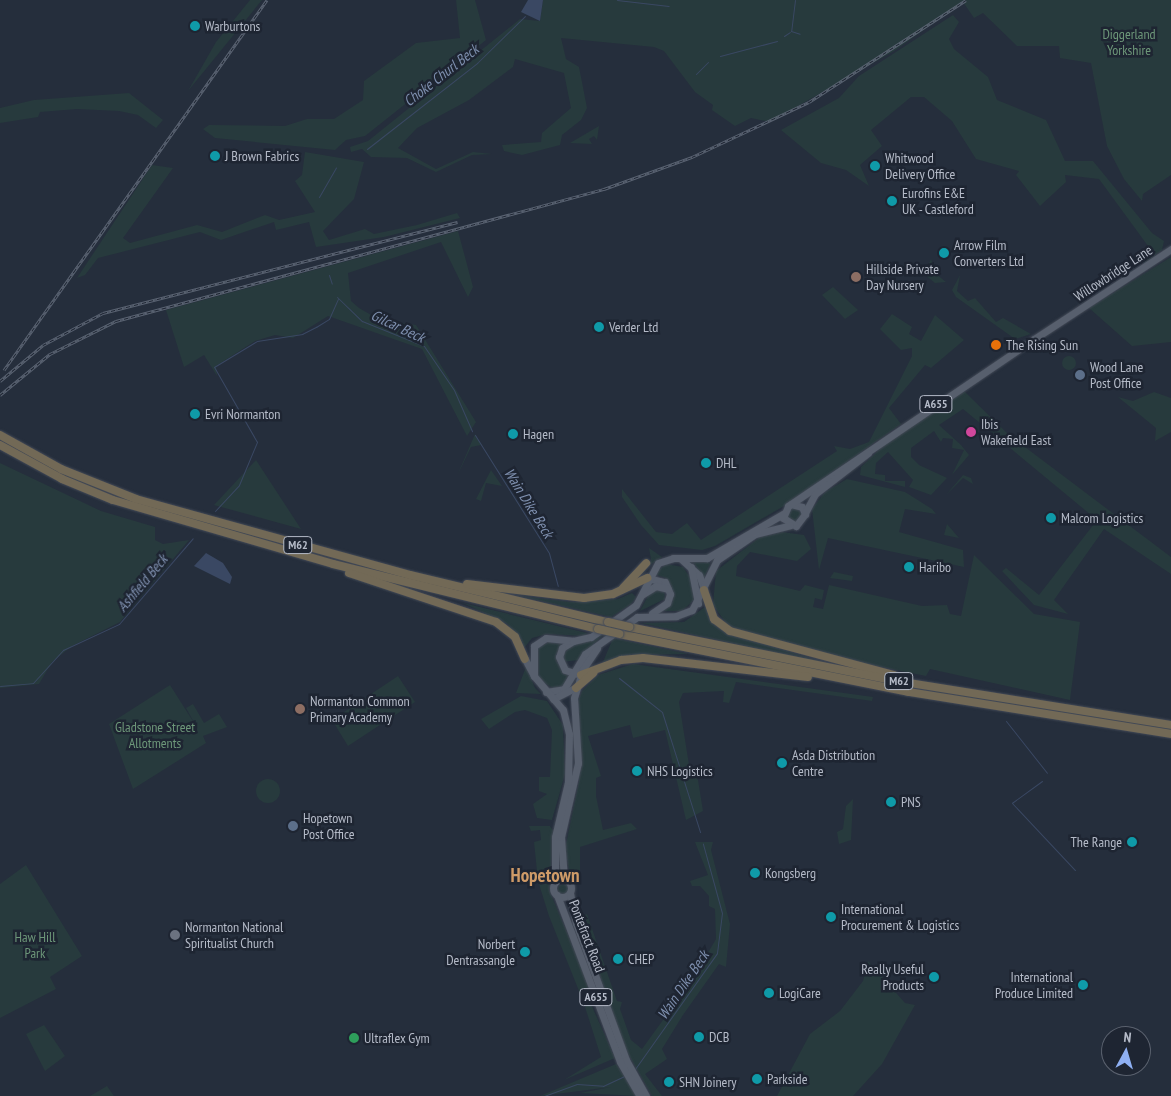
<!DOCTYPE html>
<html>
<head>
<meta charset="utf-8">
<style>
	body { margin:0 }
	#map { position:relative; width:1171px; height:1096px; overflow:hidden; background:#252e3c; font-family:"PT Sans Narrow",sans-serif }
	div>[style] { position:absolute }
	.green>* { inset:0; background:#273a3d }
	.round { border-radius:50% }
	.water>* { inset:0; background:#3a4863 }
	.stream>* { height:1px; margin:-0.5px; padding:0 0.5px; transform-origin:0.5px; border-radius:0.5px; background:#3a4863 }
	.roads { filter:drop-shadow(0 0 1px #424956) drop-shadow(0 0 1px #424956) }
	.primary>* { height:7px; margin:-3.5px; padding:0 3.5px; transform-origin:3.5px; border-radius:3.5px; background:#575f6d }
	.primary>.ring { margin:-3.5px; padding:0; box-sizing:content-box; background:none; border:7px solid #575f6d; border-radius:50% }
	.highway>* { height:8px; margin:-4px; padding:0 4px; transform-origin:4px; border-radius:4px; background:#726956 }
	.rail>* { height:3px; margin-top:-1.5px; transform-origin:0; background:repeating-linear-gradient(90deg,#1e2532 0 4px,#5b6473 0 8px); box-sizing:border-box; border-block:1px solid #5b6473 }
	.bridges { filter:drop-shadow(0 0 1px #444b58) drop-shadow(0 0 1px #444b58) }
	.highway-bridge>* { height:8px; margin:-4px; padding:0 4px; transform-origin:4px; border-radius:4px; background:#726956 }
	.dots>* { width:14px; height:14px; translate:-50% -50%; box-sizing:border-box; border:2px solid #1e2532; border-radius:50% }
	span { translate:-50% -50%; white-space:nowrap; text-align:center; line-height:1.15; -webkit-text-stroke:5px #1e2532; paint-order:stroke }
	.shield-label span { padding:1px 4px; background:#1e2532; border:1px solid; border-radius:4px; -webkit-text-stroke-width:0 }
	.shield-label { font-size:12px; color:#b5bbc8; font-weight:700 }
	.poi-label { font-size:14px; color:#b5bbc8 }
	.left { translate:0 -50%; text-align:left }
	.right { translate:-100% -50%; text-align:right }
	.park-label { font-size:14px; color:#6d9779 }
	.street-label { font-size:14px; color:#b5bbc8 }
	.water-label { font-size:15px; color:#7e8fae; font-style:italic }
	.district-label { font-size:19px; color:#cf9b68; font-weight:700 }
	.north { position:absolute; left:1101px; top:1026px; width:50px; height:50px; box-sizing:border-box; background:#1e2532; border:1px solid #5a616e; border-radius:50%; rotate:6deg; font-size:14px; font-weight:700; line-height:20px; text-align:center; color:#b5bbc8 }
	.north::after { content:''; display:block; margin:auto; width:18px; height:22px; background:#8fb0f3; clip-path:polygon(50% 0,100% 100%,50% 72%,0 100%) }
</style>
</head>
<body>
<div id="map">
	<div class="green">
		<i style="clip-path:polygon(250px 0,262px 0,188px 91px,216px 42px)"></i>
		<i style="clip-path:polygon(456px 0,475px 0,486px 40px,365px 136px,346px 140px,335px 150px,215px 138px,203px 129px,209px 125px,285px 126px,307px 119px,334px 119px,363px 100px,364px 81px,416px 43px,460px 38px)"></i>
		<i style="clip-path:polygon(543px 0,1171px 0,1171px 175px,1143px 194px,1142px 201px,1124px 179px,1107px 146px,1091px 63px,1060px 58px,1059px 46px,1017px 46px,983px 13px,974px 18px,963px 2px,894px 51px,770px 122px,751px 118px,735px 126px,712px 110px,713px 105px,695px 92px,664px 51px,654px 47px,561px 38px,566px 59px,579px 67px,587px 108px,581px 120px,562px 135px,560px 145px,522px 155px,504px 151px,502px 145px,541px 142px,542px 133px,571px 108px,564px 73px,515px 59px,513px 67px,469px 100px,417px 128px,398px 148px,436px 169px,473px 152px,492px 154px,472px 155px,436px 172px,407px 158px,371px 157px,362px 149px,351px 152px,350px 147px,368px 141px,520px 19px,540px 21px)"></i>
		<i style="clip-path:polygon(953px 15px,959px 22px,949px 39px,954px 49px,988px 77px,997px 100px,1046px 120px,1065px 161px,1093px 161px,1152px 233px,1164px 241px,1162px 250px,1144px 263px,1139px 255px,1148px 246px,1099px 179px,1065px 175px,1066px 182px,1040px 206px,1016px 175px,1019px 171px,976px 159px,952px 121px,924px 97px,911px 97px,871px 130px,882px 146px,860px 165px,869px 186px,846px 170px,821px 163px,781px 130px,839px 98px,859px 76px)"></i>
		<i style="clip-path:polygon(129px 93px,163px 120px,156px 128px,138px 115px,119px 111px,77px 109px,40px 112px,38px 117px,0 123px,0 108px,34px 100px)"></i>
		<i style="clip-path:polygon(599px 126px,597px 140px,594px 136px,589px 139px,592px 144px,570px 143px)"></i>
		<i style="clip-path:polygon(305px 152px,364px 162px,354px 199px,323px 231px,329px 240px,365px 229px,374px 234px,417px 225px,457px 213px,460px 218px,384px 237px,316px 247px,309px 222px,276px 230px,274px 222px,221px 240px,200px 232px,98px 258px,85px 275px,77px 278px,152px 165px,173px 168px,123px 238px,130px 243px,197px 225px,222px 232px,265px 215px,279px 220px,315px 212px,295px 181px,302px 175px)"></i>
		<i style="clip-path:polygon(458px 231px,473px 287px,468px 297px,441px 242px,348px 273px,351px 301px,359px 308px,380px 320px,416px 325px,476px 422px,467px 436px,422px 349px,328px 316px,293px 338px,275px 335px,255px 341px,216px 366px,217px 376px,204px 355px,184px 367px,166px 310px)"></i>
		<i style="clip-path:polygon(1171px 257px,1171px 342px,1132px 346px,1089px 308px)"></i>
		<i style="clip-path:polygon(931px 259px,936px 274px,946px 282px,935px 283px,924px 274px)"></i>
		<i style="clip-path:polygon(960px 275px,957px 291px,968px 301px,975px 298px,996px 322px,1003px 318px,1031px 334px,1015px 339px,956px 297px,952px 290px)"></i>
		<i style="clip-path:polygon(833px 287px,858px 310px,845px 319px,822px 295px)"></i>
		<i style="clip-path:polygon(892px 314px,912px 327px,909px 334px,921px 341px,935px 315px,964px 340px,931px 368px,925px 365px,889px 408px,901px 424px,784px 506px,715px 546px,702px 550px,659px 545px,641px 525px,622px 497px,622px 489px,656px 532px,672px 534px,687px 523px,701px 540px,837px 451px,834px 446px,850px 449px,869px 442px,912px 356px,912px 348px,901px 350px,880px 329px)"></i>
		<i class="round" style="left:1062px;top:356px;width:14px;height:14px"></i>
		<i style="clip-path:polygon(964px 391px,1009px 435px,1171px 557px,1171px 574px,1104px 529px,1054px 600px,1068px 614px,1034px 605px,1002px 571px,1006px 568px,1039px 595px,1097px 520px,963px 409px,939px 425px,961px 445px,969px 455px,952px 475px,964px 450px,952px 448px,953px 439px,943px 438px,941px 442px,934px 431px,911px 448px,911px 457px,919px 465px,947px 478px,931px 495px,909px 487px,913px 480px,888px 452px,876px 463px,875px 474px,885px 475px,885px 481px,905px 481px,905px 487px,860px 475px,861px 467px,883px 446px)"></i>
		<i style="clip-path:polygon(1154px 392px,1171px 398px,1171px 432px,1155px 441px,1156px 428px,1118px 397px,1133px 401px)"></i>
		<i style="clip-path:polygon(475px 434px,481px 445px,471px 447px,457px 476px)"></i>
		<i style="clip-path:polygon(256px 460px,301px 529px,214px 505px)"></i>
		<i style="clip-path:polygon(0 463px,101px 511px,155px 527px,155px 540px,163px 544px,189px 540px,120px 622px,72px 646px,52px 662px,39px 684px,0 688px)"></i>
		<i style="clip-path:polygon(491px 470px,502px 486px,486px 483px,481px 501px,476px 499px)"></i>
		<i style="clip-path:polygon(963px 475px,971px 478px,973px 484px,963px 478px,946px 495px)"></i>
		<i style="clip-path:polygon(847px 479px,905px 492px,932px 509px,936px 514px,905px 509px,899px 532px,963px 550px,964px 567px,828px 538px,819px 570px,812px 509px,825px 492px)"></i>
		<i class="round" style="left:788px;top:508px;width:14px;height:14px"></i>
		<i style="clip-path:polygon(947px 524px,959px 538px,944px 535px)"></i>
		<i style="clip-path:polygon(782px 532px,804px 535px,811px 549px,797px 561px,750px 552px,737px 566px,736px 576px,800px 591px,805px 585px,824px 590px,822px 600px,815px 598px,813px 607px,823px 609px,829px 585px,922px 606px,947px 605px,950px 614px,961px 616px,974px 555px,1034px 614px,1080px 622px,1070px 700px,930px 669px,926px 676px,857px 662px,729px 627px,713px 605px,716px 571px,760px 537px)"></i>
		<i style="clip-path:polygon(649px 548px,662px 557px,649px 566px,651px 559px)"></i>
		<i style="clip-path:polygon(708px 561px,710px 564px,704px 579px,693px 562px)"></i>
		<i style="clip-path:polygon(666px 564px,683px 567px,693px 582px,694px 600px,682px 611px,662px 611px,672px 590px,666px 578px,654px 574px)"></i>
		<i style="clip-path:polygon(834px 572px,853px 576px,852px 581px,830px 578px)"></i>
		<i style="clip-path:polygon(652px 588px,664px 590px,665px 599px,640px 611px)"></i>
		<i style="clip-path:polygon(632px 593px,636px 597px,631px 604px,611px 617px,515px 595px,570px 602px,618px 599px)"></i>
		<i style="clip-path:polygon(463px 603px,587px 633px,585px 636px,547px 634px,532px 638px,524px 648px,508px 624px)"></i>
		<i style="clip-path:polygon(705px 607px,713px 621px,734px 635px,844px 668px,641px 623px,684px 622px)"></i>
		<i style="clip-path:polygon(603px 635px,578px 660px,563px 662px,562px 651px,568px 644px)"></i>
		<i style="clip-path:polygon(613px 638px,688px 654px,629px 655px,603px 662px)"></i>
		<i style="clip-path:polygon(549px 641px,564px 642px,557px 662px,571px 676px,565px 685px,554px 689px,539px 679px,535px 662px,535px 650px)"></i>
		<i style="clip-path:polygon(633px 664px,873px 697px,872px 701px,736px 682px,729px 703px,723px 702px,724px 691px,683px 693px,679px 702px,690px 771px,698px 780px,703px 811px,686px 820px,665px 730px,633px 738px,630px 725px,588px 736px,601px 776px,596px 778px,596px 796px,603px 830px,631px 823px,637px 829px,580px 847px,580px 877px,570px 875px,565px 849px,579px 781px,576px 706px,582px 691px,598px 675px)"></i>
		<i style="clip-path:polygon(526px 667px,535px 688px,541px 694px,516px 693px)"></i>
		<i style="clip-path:polygon(398px 676px,415px 702px,348px 746px,332px 720px)"></i>
		<i style="clip-path:polygon(170px 685px,196px 726px,186px 708px,193px 704px,204px 723px,219px 714px,227px 727px,203px 736px,206px 743px,133px 789px,109px 724px)"></i>
		<i style="clip-path:polygon(521px 696px,547px 701px,563px 725px,565px 774px,552px 820px,537px 818px,533px 804px,547px 794px,539px 791px,539px 777px,550px 777px,552px 730px,547px 718px,525px 710px,515px 712px,489px 729px,481px 719px)"></i>
		<i class="round" style="left:256px;top:779px;width:24px;height:24px"></i>
		<i style="clip-path:polygon(853px 799px,851px 840px,839px 844px,837px 832px,843px 829px,846px 806px)"></i>
		<i style="clip-path:polygon(529px 826px,550px 826px,554px 832px,549px 890px,591px 989px,587px 998px,581px 996px,549px 916px,538px 881px,534px 842px,541px 840px,540px 830px,531px 831px)"></i>
		<i style="clip-path:polygon(695px 842px,713px 842px,711px 850px,730px 924px,726px 967px,719px 964px,683px 1015px,662px 1049px,667px 1059px,645px 1074px,662px 1096px,652px 1096px,626px 1050px,579px 918px,587px 914px,617px 1001px,622px 1002px,620px 1009px,631px 1040px,642px 1049px,692px 980px,716px 939px,715px 909px,709px 906px,709px 896px,700px 886px,692px 886px,690px 881px,708px 875px)"></i>
		<i style="clip-path:polygon(26px 865px,82px 956px,50px 977px,56px 989px,0 1018px,0 884px)"></i>
		<i class="round" style="left:557.5px;top:883.5px;width:11px;height:11px"></i>
		<i style="clip-path:polygon(868px 961px,905px 1003px,915px 1005px,882px 1064px,853px 1096px,777px 1096px,810px 1034px,840px 1011px,863px 981px)"></i>
		<i style="clip-path:polygon(590px 1002px,615px 1058px,564px 1080px,601px 1057px,585px 1007px)"></i>
		<i style="clip-path:polygon(44px 1025px,65px 1056px,45px 1071px,26px 1034px)"></i>
		<i style="clip-path:polygon(616px 1064px,638px 1096px,580px 1093px,611px 1087px,540px 1096px)"></i>
		<i style="clip-path:polygon(107px 1086px,114px 1096px,90px 1096px)"></i>
	</div>
	<div class="water">
		<i style="clip-path:polygon(528px 0,543px 0,540px 21px,521px 12px)"></i>
		<i style="clip-path:polygon(206px 553px,223px 563px,232px 577px,230px 584px,194px 566px)"></i>
	</div>
	<div class="stream">
		<i style="left:617px;top:0;width:52px;rotate:6.6deg"></i>
		<i style="left:795px;top:0;width:31px;rotate:97deg"></i>
		<i style="left:791px;top:31px;width:9px;rotate:18deg"></i>
		<i style="left:784px;top:36px;width:7px;rotate:-34deg"></i>
		<i style="left:720px;top:56px;width:59px;rotate:-14.7deg"></i>
		<i style="left:696px;top:74px;width:17px;rotate:-45deg"></i>
		<i style="left:367px;top:149px;width:140px;rotate:-38deg"></i>
		<i style="left:477px;top:63px;width:67px;rotate:-44.4deg"></i>
		<i style="left:319px;top:197px;width:34px;rotate:-60deg"></i>
		<i style="left:329px;top:275px;width:9px;rotate:72deg"></i>
		<i style="left:337px;top:297px;width:35px;rotate:44deg"></i>
		<i style="left:362px;top:321px;width:67px;rotate:22deg"></i>
		<i style="left:424px;top:346px;width:53px;rotate:55.7deg"></i>
		<i style="left:454px;top:390px;width:45px;rotate:66.3deg"></i>
		<i style="left:475px;top:435px;width:139px;rotate:57.9deg"></i>
		<i style="left:549px;top:553px;width:34px;rotate:75deg"></i>
		<i style="left:215px;top:511px;width:35px;rotate:-47deg"></i>
		<i style="left:239px;top:485px;width:47px;rotate:-67.3deg"></i>
		<i style="left:257px;top:442px;width:86px;rotate:-119.8deg"></i>
		<i style="left:214px;top:367px;width:50px;rotate:-31.2deg"></i>
		<i style="left:257px;top:341px;width:46px;rotate:-8.8deg"></i>
		<i style="left:302px;top:334px;width:16px;rotate:-27deg"></i>
		<i style="left:316px;top:327px;width:15px;rotate:-32deg"></i>
		<i style="left:329px;top:319px;width:22px;rotate:-66deg"></i>
		<i style="left:619px;top:678px;width:55px;rotate:38.3deg"></i>
		<i style="left:662px;top:712px;width:126px;rotate:72.4deg"></i>
		<i style="left:0;top:686px;width:33px;rotate:-5deg"></i>
		<i style="left:33px;top:683px;width:45px;rotate:-47.7deg"></i>
		<i style="left:63px;top:650px;width:62px;rotate:-24.9deg"></i>
		<i style="left:119px;top:624px;width:113px;rotate:-49.3deg"></i>
		<i style="left:1006px;top:721px;width:66px;rotate:51.7deg"></i>
		<i style="left:1042px;top:781px;width:37px;rotate:144deg"></i>
		<i style="left:1012px;top:803px;width:92px;rotate:46.8deg"></i>
		<i style="left:635px;top:1069px;width:142px;rotate:-54.7deg"></i>
		<i style="left:717px;top:953px;width:40px;rotate:-82.9deg"></i>
		<i style="left:722px;top:913px;width:72px;rotate:-105.4deg"></i>
		<i style="left:544px;top:1096px;width:35px;rotate:-20deg"></i>
		<i style="left:577px;top:1084px;width:26px;rotate:4deg"></i>
		<i style="left:603px;top:1086px;width:23px;rotate:-25deg"></i>
	</div>
	<div class="roads">
		<div class="primary">
			<i style="left:1031px;top:341px;width:168px;rotate:-33.3deg"></i>
			<i style="left:791px;top:504px;width:11px;rotate:15deg"></i>
			<i style="left:802px;top:507px;width:8px;rotate:67deg"></i>
			<i style="left:805px;top:514px;width:15px;rotate:127deg"></i>
			<i style="left:796px;top:526px;width:15px;rotate:-148deg"></i>
			<i style="left:783px;top:518px;width:13px;rotate:-67deg"></i>
			<i style="left:788px;top:506px;width:297px;rotate:-34.2deg"></i>
			<i style="left:805px;top:513px;width:21px;rotate:-62deg"></i>
			<i style="left:815px;top:494px;width:67px;rotate:-37.7deg"></i>
			<i style="left:681px;top:559px;width:24px;rotate:42deg"></i>
			<i style="left:699px;top:575px;width:15px;rotate:70deg"></i>
			<i style="left:691px;top:567px;width:37px;rotate:79deg"></i>
			<i style="left:647px;top:578px;width:18px;rotate:13deg"></i>
			<i style="left:665px;top:582px;width:13px;rotate:67deg"></i>
			<i style="left:670px;top:594px;width:9px;rotate:108deg"></i>
			<i style="left:667px;top:603px;width:18px;rotate:146deg"></i>
			<i style="left:643px;top:594px;width:15px;rotate:-32deg"></i>
			<i style="left:656px;top:586px;width:12px;rotate:14deg"></i>
			<i style="left:573px;top:641px;width:13px;rotate:148deg"></i>
			<i style="left:562px;top:648px;width:9px;rotate:108deg"></i>
			<i style="left:559px;top:657px;width:14px;rotate:65deg"></i>
			<i style="left:565px;top:670px;width:13px;rotate:18deg"></i>
			<i style="left:525px;top:659px;width:19px;rotate:62deg"></i>
			<i style="left:546px;top:692px;width:18px;rotate:-9deg"></i>
			<i style="left:564px;top:689px;width:41px;rotate:-59deg"></i>
			<i style="left:585px;top:654px;width:64px;rotate:-35.4deg"></i>
			<i style="left:637px;top:617px;width:39px;rotate:-1deg"></i>
			<i style="left:676px;top:616px;width:17px;rotate:-21deg"></i>
			<i style="left:692px;top:610px;width:56px;rotate:-63.4deg"></i>
			<i style="left:717px;top:560px;width:46px;rotate:-34.4deg"></i>
			<i style="left:755px;top:534px;width:36px;rotate:-14deg"></i>
			<i style="left:553px;top:699px;width:25px;rotate:-27deg"></i>
			<i class="ring" style="left:553px;top:879px;width:11px;height:11px"></i>
			<i style="left:564px;top:879px;width:42px;rotate:-94.1deg"></i>
			<i style="left:561px;top:837px;width:76px;rotate:-77.1deg"></i>
			<i style="left:578px;top:763px;width:65px;rotate:-93.5deg"></i>
			<i style="left:574px;top:698px;width:30px;rotate:-73deg"></i>
			<i style="left:583px;top:669px;width:25px;rotate:-56deg"></i>
			<i style="left:555px;top:882px;width:45px;rotate:-90deg"></i>
			<i style="left:555px;top:837px;width:57px;rotate:-76.7deg"></i>
			<i style="left:568px;top:782px;width:48px;rotate:-88.8deg"></i>
			<i style="left:569px;top:734px;width:25px;rotate:-104deg"></i>
			<i style="left:563px;top:710px;width:45px;rotate:-130.5deg"></i>
			<i style="left:534px;top:676px;width:30px;rotate:-90deg"></i>
			<i style="left:534px;top:646px;width:14px;rotate:-34deg"></i>
			<i style="left:546px;top:638px;width:27px;rotate:6deg"></i>
			<i style="left:573px;top:641px;width:18px;rotate:-13deg"></i>
			<i style="left:591px;top:637px;width:55px;rotate:-35.4deg"></i>
			<i style="left:636px;top:605px;width:47px;rotate:-62.4deg"></i>
			<i style="left:658px;top:563px;width:16px;rotate:-18deg"></i>
			<i style="left:673px;top:558px;width:34px"></i>
			<i style="left:707px;top:558px;width:88px;rotate:-30.1deg"></i>
			<i style="left:570px;top:893px;width:31px;rotate:79deg"></i>
			<i style="left:576px;top:923px;width:146px;rotate:69.9deg"></i>
			<i style="left:626px;top:1060px;width:41px;rotate:60.9deg"></i>
			<i style="left:557px;top:895px;width:178px;rotate:69.3deg"></i>
			<i style="left:620px;top:1062px;width:39px;rotate:60deg"></i>
		</div>
		<div class="highway">
			<i style="left:0;top:435px;width:70px;rotate:29.1deg"></i>
			<i style="left:61px;top:469px;width:81px;rotate:21.8deg"></i>
			<i style="left:136px;top:499px;width:284px;rotate:15.5deg"></i>
			<i style="left:410px;top:575px;width:204px;rotate:13.4deg"></i>
			<i style="left:0;top:445px;width:71px;rotate:28.7deg"></i>
			<i style="left:62px;top:479px;width:55px;rotate:22.4deg"></i>
			<i style="left:113px;top:500px;width:229px;rotate:16.2deg"></i>
			<i style="left:333px;top:564px;width:273px;rotate:13.8deg"></i>
			<i style="left:349px;top:573px;width:155px;rotate:18.4deg"></i>
			<i style="left:496px;top:622px;width:24px;rotate:38deg"></i>
			<i style="left:515px;top:637px;width:24px;rotate:66deg"></i>
			<i style="left:467px;top:584px;width:118px;rotate:6.8deg"></i>
			<i style="left:584px;top:598px;width:29px;rotate:-8deg"></i>
			<i style="left:613px;top:594px;width:38px;rotate:-25deg"></i>
			<i style="left:623px;top:588px;width:34px;rotate:-47deg"></i>
			<i style="left:704px;top:590px;width:31px;rotate:71deg"></i>
			<i style="left:714px;top:619px;width:20px;rotate:37deg"></i>
			<i style="left:730px;top:631px;width:170px;rotate:15deg"></i>
			<i style="left:629px;top:627px;width:273px;rotate:11.4deg"></i>
			<i style="left:897px;top:681px;width:278px;rotate:9.1deg"></i>
			<i style="left:619px;top:634px;width:296px;rotate:11.3deg"></i>
			<i style="left:909px;top:692px;width:265px;rotate:9.1deg"></i>
			<i style="left:581px;top:675px;width:43px;rotate:-20.6deg"></i>
			<i style="left:621px;top:660px;width:22px;rotate:-5deg"></i>
			<i style="left:643px;top:658px;width:166px;rotate:6.6deg"></i>
			<i style="left:576px;top:688px;width:23px;rotate:-41deg"></i>
		</div>
	</div>
	<div class="rail">
		<i style="left:4px;top:370px;width:454px;rotate:-54.6deg"></i>
		<i style="left:0;top:381px;width:56px;rotate:-39.9deg"></i>
		<i style="left:43px;top:345px;width:68px;rotate:-28.1deg"></i>
		<i style="left:103px;top:313px;width:366px;rotate:-14.4deg"></i>
		<i style="left:0;top:395px;width:65px;rotate:-39.4deg"></i>
		<i style="left:50px;top:354px;width:74px;rotate:-26.6deg"></i>
		<i style="left:116px;top:321px;width:506px;rotate:-15.14deg"></i>
		<i style="left:604px;top:189px;width:94px;rotate:-20deg"></i>
		<i style="left:692px;top:157px;width:129px;rotate:-25.2deg"></i>
		<i style="left:809px;top:102px;width:187px;rotate:-33deg"></i>
	</div>
	<div class="bridges">
		<div class="highway-bridge">
			<i style="left:608px;top:622px;width:22px;rotate:13deg"></i>
			<i style="left:598px;top:629px;width:22px;rotate:13deg"></i>
		</div>
	</div>
	<div class="dots">
		<i style="left:195px;top:26px;background:#0f9aa8"></i>
		<i style="left:215px;top:156px;background:#0f9aa8"></i>
		<i style="left:875px;top:166px;background:#0f9aa8"></i>
		<i style="left:892px;top:201px;background:#0f9aa8"></i>
		<i style="left:944px;top:253px;background:#0f9aa8"></i>
		<i style="left:856px;top:277px;background:#8d6e63"></i>
		<i style="left:599px;top:327px;background:#0f9aa8"></i>
		<i style="left:996px;top:345px;background:#e8710a"></i>
		<i style="left:1080px;top:375px;background:#5c6f8a"></i>
		<i style="left:195px;top:414px;background:#0f9aa8"></i>
		<i style="left:971px;top:432px;background:#d1479c"></i>
		<i style="left:513px;top:434px;background:#0f9aa8"></i>
		<i style="left:706px;top:463px;background:#0f9aa8"></i>
		<i style="left:1051px;top:518px;background:#0f9aa8"></i>
		<i style="left:909px;top:567px;background:#0f9aa8"></i>
		<i style="left:300px;top:709px;background:#8d6e63"></i>
		<i style="left:782px;top:763px;background:#0f9aa8"></i>
		<i style="left:637px;top:771px;background:#0f9aa8"></i>
		<i style="left:891px;top:802px;background:#0f9aa8"></i>
		<i style="left:293px;top:826px;background:#5c6f8a"></i>
		<i style="left:1132px;top:842px;background:#0f9aa8"></i>
		<i style="left:755px;top:873px;background:#0f9aa8"></i>
		<i style="left:831px;top:917px;background:#0f9aa8"></i>
		<i style="left:175px;top:935px;background:#6b7280"></i>
		<i style="left:525px;top:952px;background:#0f9aa8"></i>
		<i style="left:618px;top:959px;background:#0f9aa8"></i>
		<i style="left:934px;top:977px;background:#0f9aa8"></i>
		<i style="left:1083px;top:985px;background:#0f9aa8"></i>
		<i style="left:769px;top:993px;background:#0f9aa8"></i>
		<i style="left:699px;top:1037px;background:#0f9aa8"></i>
		<i style="left:354px;top:1038px;background:#2e9e5b"></i>
		<i style="left:757px;top:1079px;background:#0f9aa8"></i>
		<i style="left:669px;top:1082px;background:#0f9aa8"></i>
	</div>
	<div class="shield-label">
		<span style="left:936px;top:404px">A655</span>
		<span style="left:298px;top:545px">M62</span>
		<span style="left:899px;top:681px">M62</span>
		<span style="left:596px;top:997px">A655</span>
	</div>
	<div class="poi-label">
		<span class="left" style="left:205px;top:26px">Warburtons</span>
		<span class="left" style="left:225px;top:156px">J Brown Fabrics</span>
		<span class="left" style="left:885px;top:166px">Whitwood<br>Delivery Office</span>
		<span class="left" style="left:902px;top:201px">Eurofins E&amp;E<br>UK - Castleford</span>
		<span class="left" style="left:954px;top:253px">Arrow Film<br>Converters Ltd</span>
		<span class="left" style="left:866px;top:277px">Hillside Private<br>Day Nursery</span>
		<span class="left" style="left:609px;top:327px">Verder Ltd</span>
		<span class="left" style="left:1006px;top:345px">The Rising Sun</span>
		<span class="left" style="left:1090px;top:375px">Wood Lane<br>Post Office</span>
		<span class="left" style="left:205px;top:414px">Evri Normanton</span>
		<span class="left" style="left:981px;top:432px">Ibis<br>Wakefield East</span>
		<span class="left" style="left:523px;top:434px">Hagen</span>
		<span class="left" style="left:716px;top:463px">DHL</span>
		<span class="left" style="left:1061px;top:518px">Malcom Logistics</span>
		<span class="left" style="left:919px;top:567px">Haribo</span>
		<span class="left" style="left:310px;top:709px">Normanton Common<br>Primary Academy</span>
		<span class="left" style="left:792px;top:763px">Asda Distribution<br>Centre</span>
		<span class="left" style="left:647px;top:771px">NHS Logistics</span>
		<span class="left" style="left:901px;top:802px">PNS</span>
		<span class="left" style="left:303px;top:826px">Hopetown<br>Post Office</span>
		<span class="right" style="left:1122px;top:842px">The Range</span>
		<span class="left" style="left:765px;top:873px">Kongsberg</span>
		<span class="left" style="left:841px;top:917px">International<br>Procurement &amp; Logistics</span>
		<span class="left" style="left:185px;top:935px">Normanton National<br>Spiritualist Church</span>
		<span class="right" style="left:515px;top:952px">Norbert<br>Dentrassangle</span>
		<span class="left" style="left:628px;top:959px">CHEP</span>
		<span class="right" style="left:924px;top:977px">Really Useful<br>Products</span>
		<span class="right" style="left:1073px;top:985px">International<br>Produce Limited</span>
		<span class="left" style="left:779px;top:993px">LogiCare</span>
		<span class="left" style="left:709px;top:1037px">DCB</span>
		<span class="left" style="left:364px;top:1038px">Ultraflex Gym</span>
		<span class="left" style="left:767px;top:1079px">Parkside</span>
		<span class="left" style="left:679px;top:1082px">SHN Joinery</span>
	</div>
	<div class="park-label">
		<span style="left:1129px;top:42px">Diggerland<br>Yorkshire</span>
		<span style="left:155px;top:735px">Gladstone Street<br>Allotments</span>
		<span style="left:35px;top:945px">Haw Hill<br>Park</span>
	</div>
	<div class="street-label">
		<span style="left:1113px;top:273px;rotate:-33deg">Willowbridge Lane</span>
		<span style="left:587px;top:936px;rotate:69deg">Pontefract Road</span>
	</div>
	<div class="water-label">
		<span style="left:441px;top:75px;rotate:-38deg">Choke Churl Beck</span>
		<span style="left:398px;top:326px;rotate:25deg">Gilcar Beck</span>
		<span style="left:529px;top:503px;rotate:58deg">Wain Dike Beck</span>
		<span style="left:142px;top:583px;rotate:-50deg">Ashfield Beck</span>
		<span style="left:683px;top:985px;rotate:-56deg">Wain Dike Beck</span>
	</div>
	<div class="district-label">
		<span style="left:545px;top:876px">Hopetown</span>
	</div>
	<div class="north">N</div>
</div>
</body>
</html>
